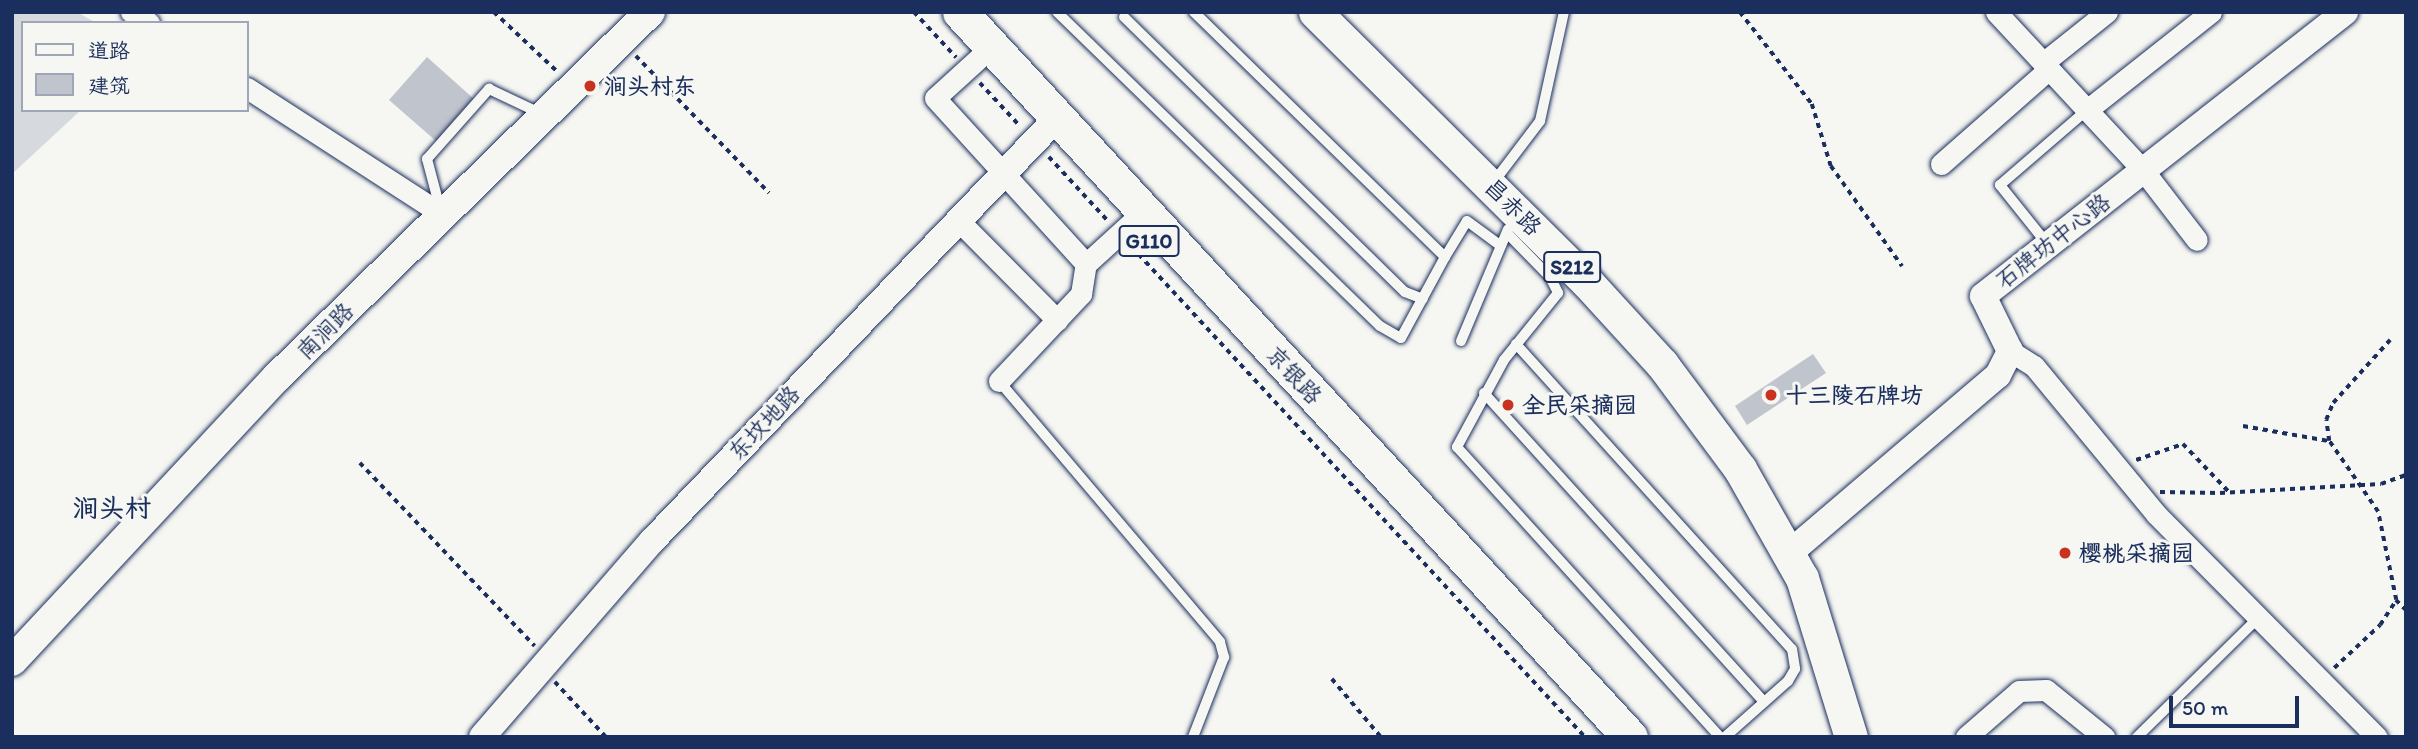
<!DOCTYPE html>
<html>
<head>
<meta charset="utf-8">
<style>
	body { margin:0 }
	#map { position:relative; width:2418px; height:749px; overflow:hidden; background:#f6f6f2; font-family:Itim,"LXGW WenKai TC",sans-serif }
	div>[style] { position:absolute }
	.green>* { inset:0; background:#d6d9dd }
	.building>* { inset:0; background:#c0c4cd }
	.path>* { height:3.5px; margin-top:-1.75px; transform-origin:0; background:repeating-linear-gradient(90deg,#1b2f5e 0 5px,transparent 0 10px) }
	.roads { filter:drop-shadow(0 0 2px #1b2f5e) drop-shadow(0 0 2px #1b2f5e) }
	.service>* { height:10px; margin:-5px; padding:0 5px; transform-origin:5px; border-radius:5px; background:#f6f6f2 }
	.minor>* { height:21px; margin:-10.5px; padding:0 10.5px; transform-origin:10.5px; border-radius:10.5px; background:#f6f6f2 }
	.tertiary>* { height:26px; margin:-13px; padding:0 13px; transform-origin:13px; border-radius:13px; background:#f6f6f2 }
	.secondary>* { height:30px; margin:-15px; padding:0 15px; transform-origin:15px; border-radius:15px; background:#f6f6f2 }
	.primary>* { height:33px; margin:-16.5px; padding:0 16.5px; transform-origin:16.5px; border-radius:16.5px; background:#f6f6f2 }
	.trunk>* { height:35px; margin:-17.5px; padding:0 17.5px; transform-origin:17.5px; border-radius:17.5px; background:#f6f6f2 }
	.dots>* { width:19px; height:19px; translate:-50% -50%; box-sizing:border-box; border:4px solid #f6f6f2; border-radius:50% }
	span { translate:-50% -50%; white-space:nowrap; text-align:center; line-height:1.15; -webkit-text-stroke:6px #f6f6f2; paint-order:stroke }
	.shield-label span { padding:2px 5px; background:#f6f6f2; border:2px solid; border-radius:5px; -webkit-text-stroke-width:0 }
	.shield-label { font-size:21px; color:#1b2f5e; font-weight:700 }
	.poi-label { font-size:23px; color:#1b2f5e; font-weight:700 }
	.left { translate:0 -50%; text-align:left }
	.street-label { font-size:23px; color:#1b2f5e }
	.quarter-label { font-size:26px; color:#1b2f5e; font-weight:700 }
	.frame { position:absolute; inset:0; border:14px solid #1b2f5e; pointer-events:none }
	.legend { position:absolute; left:21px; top:21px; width:228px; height:91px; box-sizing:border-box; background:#f6f6f2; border:2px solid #9ea6b7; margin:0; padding:9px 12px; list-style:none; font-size:21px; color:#1b2f5e }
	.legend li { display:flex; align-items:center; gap:14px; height:35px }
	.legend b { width:35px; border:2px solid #9ea6b7 }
	.scale { position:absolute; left:2169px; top:696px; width:130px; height:32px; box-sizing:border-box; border:4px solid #1b2f5e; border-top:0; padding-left:9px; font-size:21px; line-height:24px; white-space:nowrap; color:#1b2f5e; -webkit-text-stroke:5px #f6f6f2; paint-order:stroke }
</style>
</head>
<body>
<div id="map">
	<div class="green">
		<i style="clip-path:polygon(12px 12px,77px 12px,96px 23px,23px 23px,23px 110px,81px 110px,12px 174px)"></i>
	</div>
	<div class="building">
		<i style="clip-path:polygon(427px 57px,474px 99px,436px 141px,389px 100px)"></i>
		<i style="clip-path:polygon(1813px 354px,1826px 373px,1747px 425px,1735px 406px)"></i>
	</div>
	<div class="path">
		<i style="left:494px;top:12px;width:88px;rotate:43.2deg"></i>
		<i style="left:914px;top:12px;width:62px;rotate:47deg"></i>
		<i style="left:1740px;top:12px;width:117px;rotate:52deg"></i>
		<i style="left:1812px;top:104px;width:65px;rotate:73deg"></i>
		<i style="left:1831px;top:166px;width:123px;rotate:54.6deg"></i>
		<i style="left:636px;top:56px;width:191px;rotate:45.8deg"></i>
		<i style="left:980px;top:83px;width:59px;rotate:47.1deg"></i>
		<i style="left:1049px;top:157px;width:87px;rotate:47.3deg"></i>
		<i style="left:1132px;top:247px;width:667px;rotate:47.25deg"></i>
		<i style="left:2243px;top:426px;width:87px;rotate:9.9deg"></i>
		<i style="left:2136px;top:460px;width:50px;rotate:-18.8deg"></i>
		<i style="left:2183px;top:444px;width:68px;rotate:46.2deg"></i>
		<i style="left:360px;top:463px;width:253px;rotate:46.3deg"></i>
		<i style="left:2160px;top:492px;width:60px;rotate:1deg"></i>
		<i style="left:2220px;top:493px;width:161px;rotate:-3.2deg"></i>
		<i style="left:2381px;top:484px;width:27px;rotate:-20deg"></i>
		<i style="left:2396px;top:600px;width:14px;rotate:45deg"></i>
		<i style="left:2334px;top:668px;width:63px;rotate:-43.1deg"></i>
		<i style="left:2380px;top:625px;width:30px;rotate:-57deg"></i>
		<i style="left:2396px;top:600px;width:90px;rotate:-101.6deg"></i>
		<i style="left:2378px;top:512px;width:86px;rotate:-124.6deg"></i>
		<i style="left:2329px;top:441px;width:21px;rotate:-98deg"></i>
		<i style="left:2326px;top:420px;width:18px;rotate:-68deg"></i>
		<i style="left:2333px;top:403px;width:85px;rotate:-47.9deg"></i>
		<i style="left:1332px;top:679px;width:76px;rotate:49.8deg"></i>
		<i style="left:555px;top:682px;width:75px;rotate:47.2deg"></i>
	</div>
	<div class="roads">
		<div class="service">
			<i style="left:1057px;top:12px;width:450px;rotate:44.2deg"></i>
			<i style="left:1380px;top:326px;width:24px;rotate:30deg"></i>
			<i style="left:1401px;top:338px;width:92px;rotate:-61.5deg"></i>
			<i style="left:1445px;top:257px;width:351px;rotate:-135.7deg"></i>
			<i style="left:1124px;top:17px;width:393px;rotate:44.4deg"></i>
			<i style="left:1405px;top:292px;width:19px;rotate:21deg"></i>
			<i style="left:1493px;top:183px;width:78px;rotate:-52.8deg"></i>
			<i style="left:1540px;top:121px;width:112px;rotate:-77.6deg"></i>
			<i style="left:441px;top:212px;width:55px;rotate:-104.8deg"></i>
			<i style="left:427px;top:159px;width:94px;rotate:-48.5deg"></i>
			<i style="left:489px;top:89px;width:59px;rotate:25.3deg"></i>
			<i style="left:1507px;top:233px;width:62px;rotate:45.7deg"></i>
			<i style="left:1550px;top:277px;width:18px;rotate:63deg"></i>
			<i style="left:1558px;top:293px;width:86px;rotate:128.9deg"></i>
			<i style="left:1504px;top:360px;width:99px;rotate:118.4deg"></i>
			<i style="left:1457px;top:447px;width:391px;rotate:47.8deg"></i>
			<i style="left:2048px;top:245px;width:77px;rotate:-128.7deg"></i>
			<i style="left:2000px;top:185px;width:115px;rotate:-40.8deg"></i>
			<i style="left:1445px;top:257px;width:42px;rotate:-58.6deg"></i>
			<i style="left:1467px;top:221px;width:42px;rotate:36.3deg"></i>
			<i style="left:1461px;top:341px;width:121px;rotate:-67.2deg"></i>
			<i style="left:1516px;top:344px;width:411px;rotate:47.9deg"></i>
			<i style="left:1792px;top:649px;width:20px;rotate:81deg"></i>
			<i style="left:1795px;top:669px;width:14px;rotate:120deg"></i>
			<i style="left:1788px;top:681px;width:84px;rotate:138.4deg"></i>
			<i style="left:999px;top:381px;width:342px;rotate:49.7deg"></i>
			<i style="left:1220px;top:642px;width:16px;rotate:75deg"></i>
			<i style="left:1224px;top:657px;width:86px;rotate:111.2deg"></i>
			<i style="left:1484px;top:393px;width:417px;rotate:47.8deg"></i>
			<i style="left:2137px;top:737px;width:168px;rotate:-44.5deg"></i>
		</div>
		<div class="minor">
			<i style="left:131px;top:12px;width:21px;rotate:31deg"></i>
			<i style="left:1996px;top:12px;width:216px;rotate:47.1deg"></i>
			<i style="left:2143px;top:170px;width:88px;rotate:52.4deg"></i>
			<i style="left:979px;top:58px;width:59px;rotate:137.7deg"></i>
			<i style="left:935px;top:98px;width:224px;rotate:47.7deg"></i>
			<i style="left:1086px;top:264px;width:62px;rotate:-42.4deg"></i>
			<i style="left:2043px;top:63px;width:82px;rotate:-38.6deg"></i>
			<i style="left:247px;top:88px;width:232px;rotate:32.9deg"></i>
			<i style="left:2087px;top:110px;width:158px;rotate:-38.3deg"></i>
			<i style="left:1941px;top:164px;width:144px;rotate:-41.3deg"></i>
			<i style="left:958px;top:220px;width:141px;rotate:45.3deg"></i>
			<i style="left:2010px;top:351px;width:28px;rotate:32deg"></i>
			<i style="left:2034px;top:366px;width:192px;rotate:50.5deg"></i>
			<i style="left:2156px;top:514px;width:314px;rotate:45.3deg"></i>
			<i style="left:999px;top:381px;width:120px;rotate:-46.7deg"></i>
			<i style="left:1081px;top:294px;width:30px;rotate:-81deg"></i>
			<i style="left:1966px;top:737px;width:70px;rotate:-41deg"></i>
			<i style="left:2019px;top:691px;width:27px;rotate:-2deg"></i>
			<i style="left:2046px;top:690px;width:75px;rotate:39deg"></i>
		</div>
		<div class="tertiary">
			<i style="left:1786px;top:556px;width:279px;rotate:-40.5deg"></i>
			<i style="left:1998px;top:375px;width:27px;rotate:-63deg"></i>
			<i style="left:2010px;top:351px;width:61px;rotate:-116.1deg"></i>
			<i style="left:1983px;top:296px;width:460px;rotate:-38.1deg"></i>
			<i style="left:482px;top:737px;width:259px;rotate:-49.1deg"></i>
			<i style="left:652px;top:541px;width:586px;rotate:-46.25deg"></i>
		</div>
		<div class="secondary">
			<i style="left:12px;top:661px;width:388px;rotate:-47deg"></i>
			<i style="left:277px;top:377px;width:522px;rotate:-44.38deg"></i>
		</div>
		<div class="primary">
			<i style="left:1315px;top:12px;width:383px;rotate:44.8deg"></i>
			<i style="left:1587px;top:282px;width:111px;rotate:47.6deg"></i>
			<i style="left:1662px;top:364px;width:131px;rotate:53.4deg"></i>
			<i style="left:1740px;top:469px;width:125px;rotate:60.4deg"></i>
			<i style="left:1802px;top:578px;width:166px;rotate:72.9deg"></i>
		</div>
		<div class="trunk">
			<i style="left:960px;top:12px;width:987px;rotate:47.26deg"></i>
		</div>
	</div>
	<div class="dots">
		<i style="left:590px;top:86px;background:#c8321e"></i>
		<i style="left:1771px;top:395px;background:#c8321e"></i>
		<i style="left:1508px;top:405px;background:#c8321e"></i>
		<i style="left:2065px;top:553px;background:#c8321e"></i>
	</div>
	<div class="shield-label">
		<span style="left:1149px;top:241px">G110</span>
		<span style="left:1572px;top:267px">S212</span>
	</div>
	<div class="poi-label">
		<span class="left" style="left:604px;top:86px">涧头村东</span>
		<span class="left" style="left:1785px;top:395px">十三陵石牌坊</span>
		<span class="left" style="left:1522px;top:405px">全民采摘园</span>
		<span class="left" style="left:2079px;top:553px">樱桃采摘园</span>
	</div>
	<div class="street-label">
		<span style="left:1513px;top:207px;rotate:45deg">昌赤路</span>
		<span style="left:2053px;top:241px;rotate:-38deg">石牌坊中心路</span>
		<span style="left:325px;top:331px;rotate:-45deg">南涧路</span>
		<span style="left:1294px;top:375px;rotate:47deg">京银路</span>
		<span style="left:764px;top:423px;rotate:-47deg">东坟地路</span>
	</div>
	<div class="quarter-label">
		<span style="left:112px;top:509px">涧头村</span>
	</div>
	<div class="frame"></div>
	<ul class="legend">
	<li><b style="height:9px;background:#f6f6f2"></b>道路</li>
	<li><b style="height:19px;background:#c0c4cd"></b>建筑</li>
	</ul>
	<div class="scale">50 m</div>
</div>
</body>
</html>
